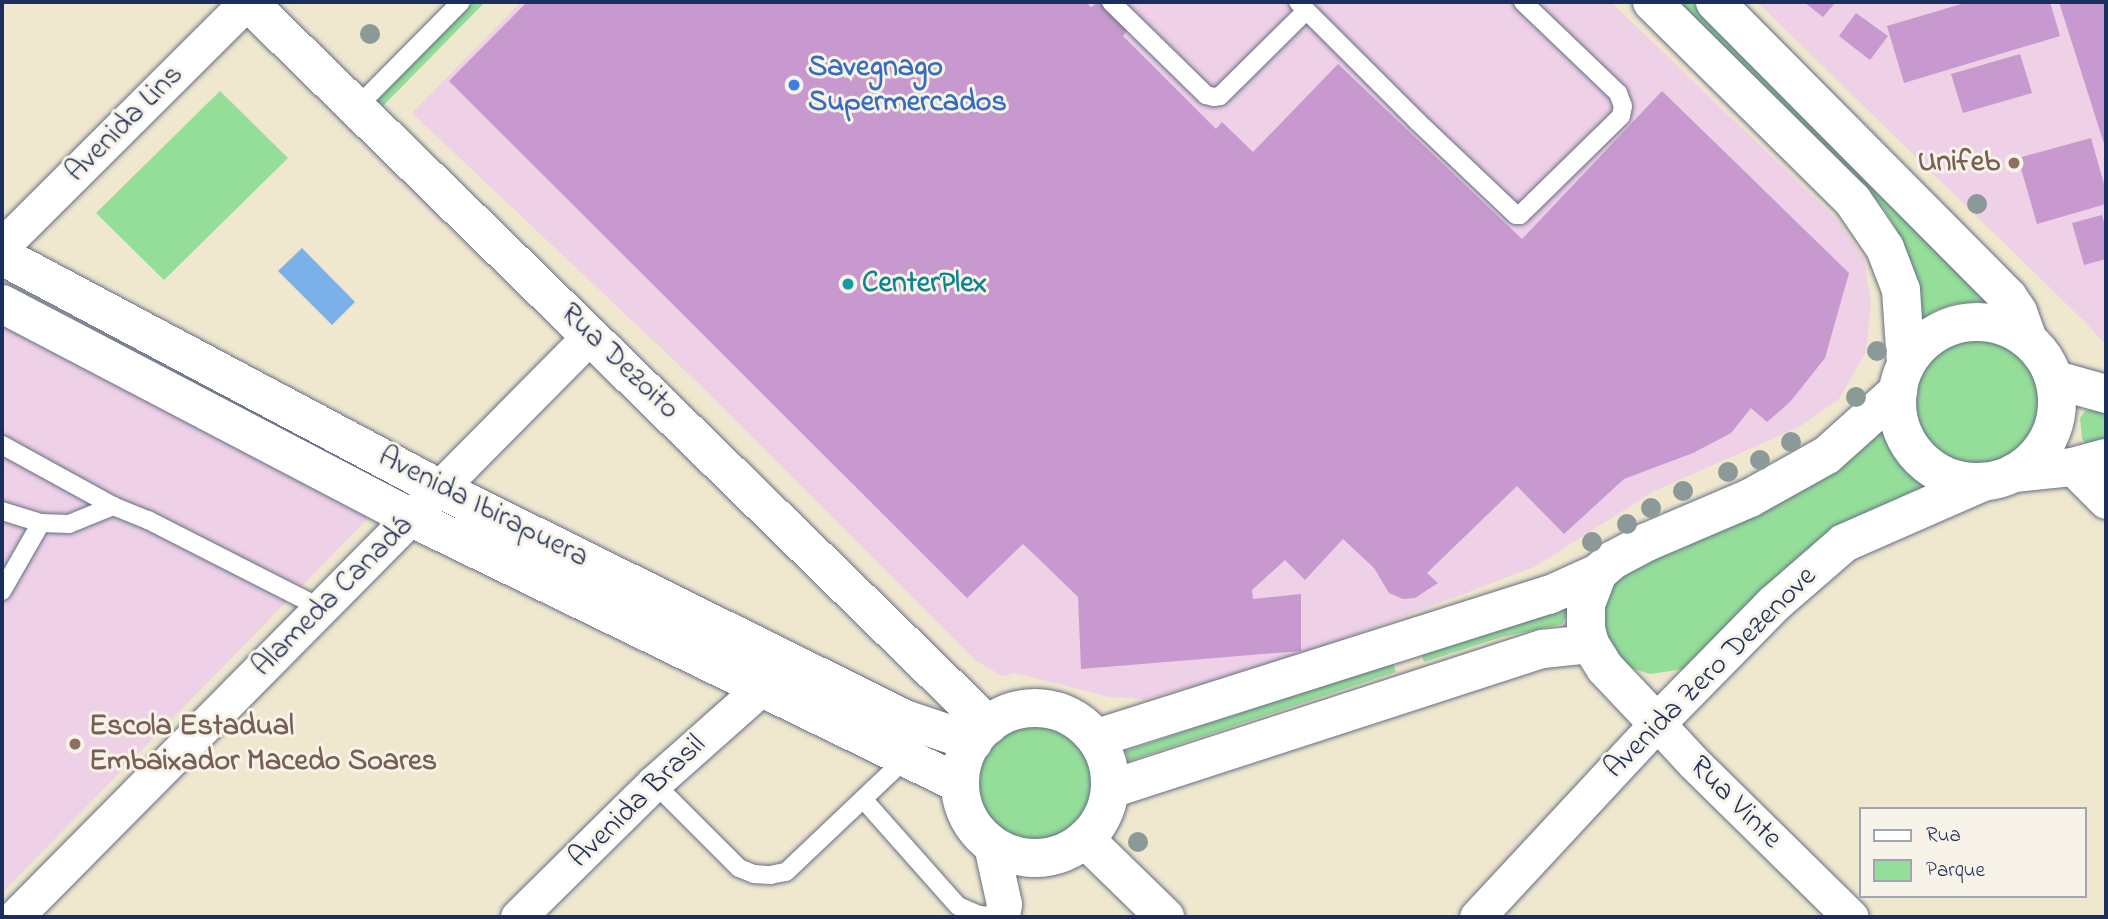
<!DOCTYPE html>
<html>
<head>
<meta charset="utf-8">
<style>
	body { margin:0 }
	#map { position:relative; width:2108px; height:919px; overflow:hidden; background:#efe7ce; font-family:"Indie Flower",sans-serif }
	div>[style] { position:absolute }
	.built>* { inset:0; background:#eed0e7 }
	.green>* { inset:0; background:#95de99 }
	.round { border-radius:50% }
	.water>* { inset:0; background:#7cb0e9 }
	.building>* { inset:0; background:#c799ce }
	.roads { filter:drop-shadow(0 0 2px #656f85) drop-shadow(0 0 2px #656f85) }
	.service>* { height:18px; margin:-9px; padding:0 9px; transform-origin:9px; border-radius:9px; background:#fff }
	.minor>* { height:35px; margin:-17.5px; padding:0 17.5px; transform-origin:17.5px; border-radius:17.5px; background:#fff }
	.tertiary>* { height:38px; margin:-19px; padding:0 19px; transform-origin:19px; border-radius:19px; background:#fff }
	.secondary>* { height:38px; margin:-19px; padding:0 19px; transform-origin:19px; border-radius:19px; background:#fff }
	.secondary>.ring { margin:-19px; padding:0; box-sizing:content-box; background:none; border:38px solid #fff; border-radius:50% }
	.trees>* { width:20px; height:20px; margin:-10px; border-radius:50%; background:#8b9a99 }
	.dots>* { width:19px; height:19px; translate:-50% -50%; box-sizing:border-box; border:4px solid #f7f3e8; border-radius:50% }
	span { translate:-50% -50%; white-space:nowrap; text-align:center; line-height:1.15; -webkit-text-stroke:6px #f7f3e8; paint-order:stroke }
	.shop-label { font-size:30px; color:#366cbe; font-weight:700 }
	.left { translate:0 -50%; text-align:left }
	.street-label { font-size:30px; color:#1b2f5e }
	.education-label { font-size:30px; color:#785e54; font-weight:700 }
	.right { translate:-100% -50%; text-align:right }
	.culture-label { font-size:30px; color:#0d838f; font-weight:700 }
	.frame { position:absolute; inset:0; border:4px solid #1b2f5e; pointer-events:none }
	.legend { position:absolute; left:1859px; top:807px; width:228px; height:91px; box-sizing:border-box; background:#f7f3e8; border:2px solid #9fa5b1; margin:0; padding:9px 12px; list-style:none; font-size:21px; color:#1b2f5e }
	.legend li { display:flex; align-items:center; gap:14px; height:35px }
	.legend b { width:35px; border:2px solid #9fa5b1 }
</style>
</head>
<body>
<div id="map">
	<div class="built">
		<i style="clip-path:polygon(521px 2px,1611px 2px,1837px 220px,1864px 259px,1871px 304px,1866px 352px,1839px 399px,1799px 427px,1654px 491px,1534px 567px,1289px 660px,1145px 699px,1110px 697px,1015px 673px,1002px 676px,975px 660px,696px 381px,412px 113px)"></i>
		<i style="clip-path:polygon(1757px 2px,2106px 2px,2106px 345px,2088px 325px)"></i>
		<i style="clip-path:polygon(2px 320px,378px 508px,2px 893px)"></i>
	</div>
	<div class="green">
		<i style="clip-path:polygon(474px 2px,485px 2px,383px 106px,377px 100px)"></i>
		<i style="clip-path:polygon(1675px 2px,1691px 2px,1993px 301px,1954px 304px,1934px 311px,1915px 325px,1909px 262px,1895px 226px,1883px 208px)"></i>
		<i style="clip-path:polygon(220px 91px,288px 158px,164px 280px,96px 213px)"></i>
		<i class="round" style="left:1916px;top:338px;width:128px;height:128px"></i>
		<i style="clip-path:polygon(2106px 406px,2106px 444px,2088px 444px,2082px 439px,2080px 418px,2085px 411px)"></i>
		<i style="clip-path:polygon(1887px 428px,1896px 455px,1915px 476px,1938px 488px,1684px 669px,1650px 674px,1624px 666px,1603px 628px,1605px 594px,1611px 582px)"></i>
		<i style="clip-path:polygon(1567px 601px,1567px 615px,1562px 624px,1502px 637px,1424px 662px,1421px 654px)"></i>
		<i style="clip-path:polygon(1393px 663px,1396px 672px,1129px 761px,1125px 751px)"></i>
		<i class="round" style="left:975px;top:721px;width:122px;height:122px"></i>
	</div>
	<div class="water">
		<i style="clip-path:polygon(302px 248px,355px 302px,332px 325px,278px 271px)"></i>
	</div>
	<div class="building">
		<i style="clip-path:polygon(527px 2px,1086px 2px,1091px 7px,1099px 2px,1128px 29px,1123px 36px,1216px 129px,1222px 122px,1253px 152px,1338px 64px,1522px 239px,1662px 91px,1849px 273px,1825px 358px,1790px 402px,1767px 422px,1751px 408px,1731px 433px,1693px 453px,1624px 479px,1564px 534px,1517px 486px,1427px 573px,1438px 583px,1415px 598px,1403px 599px,1389px 593px,1374px 568px,1343px 539px,1305px 580px,1285px 560px,1252px 590px,1253px 599px,1301px 594px,1301px 651px,1081px 669px,1078px 597px,1041px 561px,1023px 544px,967px 598px,449px 81px)"></i>
		<i style="clip-path:polygon(1804px 2px,1836px 2px,1823px 17px)"></i>
		<i style="clip-path:polygon(1968px 2px,2050px 2px,2060px 36px,1904px 83px,1887px 26px)"></i>
		<i style="clip-path:polygon(2059px 2px,2106px 2px,2106px 150px)"></i>
		<i style="clip-path:polygon(1856px 13px,1888px 36px,1870px 60px,1839px 36px)"></i>
		<i style="clip-path:polygon(2020px 54px,2032px 93px,1963px 113px,1951px 74px)"></i>
		<i style="clip-path:polygon(2091px 138px,2106px 191px,2106px 204px,2037px 224px,2018px 158px)"></i>
		<i style="clip-path:polygon(2102px 215px,2106px 230px,2106px 259px,2084px 265px,2072px 223px)"></i>
	</div>
	<div class="roads">
		<div class="service">
			<i style="left:1111px;top:2px;width:133px;rotate:44.4deg"></i>
			<i style="left:1206px;top:95px;width:8px;rotate:14deg"></i>
			<i style="left:1214px;top:97px;width:6px;rotate:-9deg"></i>
			<i style="left:1220px;top:96px;width:121px;rotate:-44.7deg"></i>
			<i style="left:1298px;top:2px;width:170px;rotate:45deg"></i>
			<i style="left:1418px;top:122px;width:135px;rotate:43.5deg"></i>
			<i style="left:1516px;top:215px;width:4px"></i>
			<i style="left:1520px;top:215px;width:141px;rotate:-44.4deg"></i>
			<i style="left:1621px;top:116px;width:10px;rotate:-79deg"></i>
			<i style="left:1623px;top:106px;width:14px;rotate:-111deg"></i>
			<i style="left:1618px;top:93px;width:132px;rotate:-136.2deg"></i>
			<i style="left:358px;top:106px;width:146px;rotate:-45.3deg"></i>
			<i style="left:2px;top:445px;width:127px;rotate:28.8deg"></i>
			<i style="left:113px;top:506px;width:38px;rotate:22deg"></i>
			<i style="left:148px;top:520px;width:194px;rotate:27deg"></i>
			<i style="left:2px;top:511px;width:41px;rotate:17.1deg"></i>
			<i style="left:41px;top:523px;width:28px;rotate:2deg"></i>
			<i style="left:69px;top:524px;width:48px;rotate:-22.2deg"></i>
			<i style="left:2px;top:591px;width:78px;rotate:-60.2deg"></i>
			<i style="left:654px;top:783px;width:120px;rotate:45deg"></i>
			<i style="left:739px;top:868px;width:16px;rotate:22deg"></i>
			<i style="left:754px;top:874px;width:16px;rotate:4deg"></i>
			<i style="left:770px;top:875px;width:16px;rotate:-11deg"></i>
			<i style="left:786px;top:872px;width:164px;rotate:-43.5deg"></i>
			<i style="left:863px;top:799px;width:143px;rotate:48.4deg"></i>
			<i style="left:958px;top:906px;width:23px;rotate:23deg"></i>
			<i style="left:979px;top:915px;width:23px;rotate:5deg"></i>
		</div>
		<div class="minor">
			<i style="left:2px;top:246px;width:346px;rotate:-44.9deg"></i>
			<i style="left:2072px;top:467px;width:48px;rotate:45deg"></i>
			<i style="left:991px;top:845px;width:60px;rotate:77.6deg"></i>
			<i style="left:1004px;top:904px;width:13px;rotate:99deg"></i>
			<i style="left:15px;top:917px;width:819px;rotate:-45.3deg"></i>
			<i style="left:518px;top:917px;width:191px;rotate:-44.6deg"></i>
			<i style="left:654px;top:783px;width:142px;rotate:-41.6deg"></i>
			<i style="left:1477px;top:917px;width:265px;rotate:-47.1deg"></i>
			<i style="left:1657px;top:723px;width:53px;rotate:47.3deg"></i>
			<i style="left:1693px;top:762px;width:221px;rotate:44.5deg"></i>
		</div>
		<div class="tertiary">
			<i style="left:248px;top:2px;width:1035px;rotate:44.33deg"></i>
			<i style="left:1085px;top:839px;width:112px;rotate:44.3deg"></i>
		</div>
		<div class="secondary">
			<i style="left:1652px;top:2px;width:283px;rotate:44.7deg"></i>
			<i style="left:1853px;top:201px;width:57px;rotate:55.8deg"></i>
			<i style="left:1885px;top:248px;width:45px;rotate:69.1deg"></i>
			<i style="left:1901px;top:290px;width:74px;rotate:86.1deg"></i>
			<i style="left:1715px;top:2px;width:416px;rotate:45.2deg"></i>
			<i style="left:2008px;top:297px;width:18px;rotate:56deg"></i>
			<i style="left:2018px;top:312px;width:29px;rotate:70deg"></i>
			<i style="left:2px;top:256px;width:496px;rotate:28deg"></i>
			<i style="left:440px;top:489px;width:519px;rotate:26.32deg"></i>
			<i style="left:905px;top:719px;width:72px;rotate:18.7deg"></i>
			<i style="left:2px;top:304px;width:462px;rotate:27.6deg"></i>
			<i style="left:412px;top:518px;width:609px;rotate:25.89deg"></i>
			<i class="ring" style="left:1897px;top:322px;width:122px;height:122px"></i>
			<i style="left:2056px;top:380px;width:52px;rotate:15.6deg"></i>
			<i style="left:2014px;top:473px;width:58px;rotate:-5.9deg"></i>
			<i style="left:2072px;top:467px;width:35px;rotate:-15deg"></i>
			<i style="left:1598px;top:573px;width:34px;rotate:111deg"></i>
			<i style="left:1586px;top:605px;width:24px;rotate:90deg"></i>
			<i style="left:1586px;top:629px;width:16px;rotate:75deg"></i>
			<i style="left:1590px;top:644px;width:28px;rotate:58deg"></i>
			<i style="left:1605px;top:668px;width:76px;rotate:46.6deg"></i>
			<i style="left:1657px;top:723px;width:168px;rotate:-45.5deg"></i>
			<i style="left:1775px;top:603px;width:91px;rotate:-41deg"></i>
			<i style="left:1844px;top:543px;width:152px;rotate:-23.7deg"></i>
			<i class="ring" style="left:960px;top:708px;width:112px;height:112px"></i>
			<i style="left:1097px;top:738px;width:474px;rotate:-17.6deg"></i>
			<i style="left:1549px;top:595px;width:54px;rotate:-24.2deg"></i>
			<i style="left:1598px;top:573px;width:20px;rotate:-41deg"></i>
			<i style="left:1613px;top:560px;width:38px;rotate:-28deg"></i>
			<i style="left:1647px;top:542px;width:112px;rotate:-23.1deg"></i>
			<i style="left:1750px;top:498px;width:88px;rotate:-29.2deg"></i>
			<i style="left:1827px;top:455px;width:96px;rotate:-42deg"></i>
			<i style="left:1111px;top:789px;width:454px;rotate:-18deg"></i>
			<i style="left:1543px;top:649px;width:47px;rotate:-6.1deg"></i>
		</div>
	</div>
	<div class="trees">
		<i style="left:370px;top:34px"></i>
		<i style="left:1977px;top:204px"></i>
		<i style="left:1877px;top:351px"></i>
		<i style="left:1856px;top:397px"></i>
		<i style="left:1791px;top:442px"></i>
		<i style="left:1760px;top:460px"></i>
		<i style="left:1728px;top:472px"></i>
		<i style="left:1683px;top:491px"></i>
		<i style="left:1651px;top:508px"></i>
		<i style="left:1627px;top:524px"></i>
		<i style="left:1592px;top:542px"></i>
		<i style="left:1138px;top:842px"></i>
	</div>
	<div class="dots">
		<i style="left:794px;top:85px;background:#3f7fe0"></i>
		<i style="left:2014px;top:163px;background:#8d6e63"></i>
		<i style="left:848px;top:284px;background:#0f9aa8"></i>
		<i style="left:75px;top:744px;background:#8d6e63"></i>
	</div>
	<div class="shop-label">
		<span class="left" style="left:808px;top:85px">Savegnago<br>Supermercados</span>
	</div>
	<div class="street-label">
		<span style="left:125px;top:124px;rotate:-45deg">Avenida Lins</span>
		<span style="left:619px;top:362px;rotate:44deg">Rua Dezoito</span>
		<span style="left:483px;top:508px;rotate:27deg">Avenida Ibirapuera</span>
		<span style="left:333px;top:597px;rotate:-45deg">Alameda Canadá</span>
		<span style="left:1711px;top:673px;rotate:-45deg">Avenida Zero Dezenove</span>
		<span style="left:638px;top:802px;rotate:-44deg">Avenida Brasil</span>
		<span style="left:1735px;top:803px;rotate:45deg">Rua Vinte</span>
	</div>
	<div class="education-label">
		<span class="right" style="left:2000px;top:163px">Unifeb</span>
		<span class="left" style="left:89px;top:744px">Escola Estadual<br>Embaixador Macedo Soares</span>
	</div>
	<div class="culture-label">
		<span class="left" style="left:862px;top:284px">CenterPlex</span>
	</div>
	<div class="frame"></div>
	<ul class="legend">
	<li><b style="height:9px;background:#fff"></b>Rua</li>
	<li><b style="height:19px;background:#95de99"></b>Parque</li>
	</ul>
</div>
</body>
</html>
